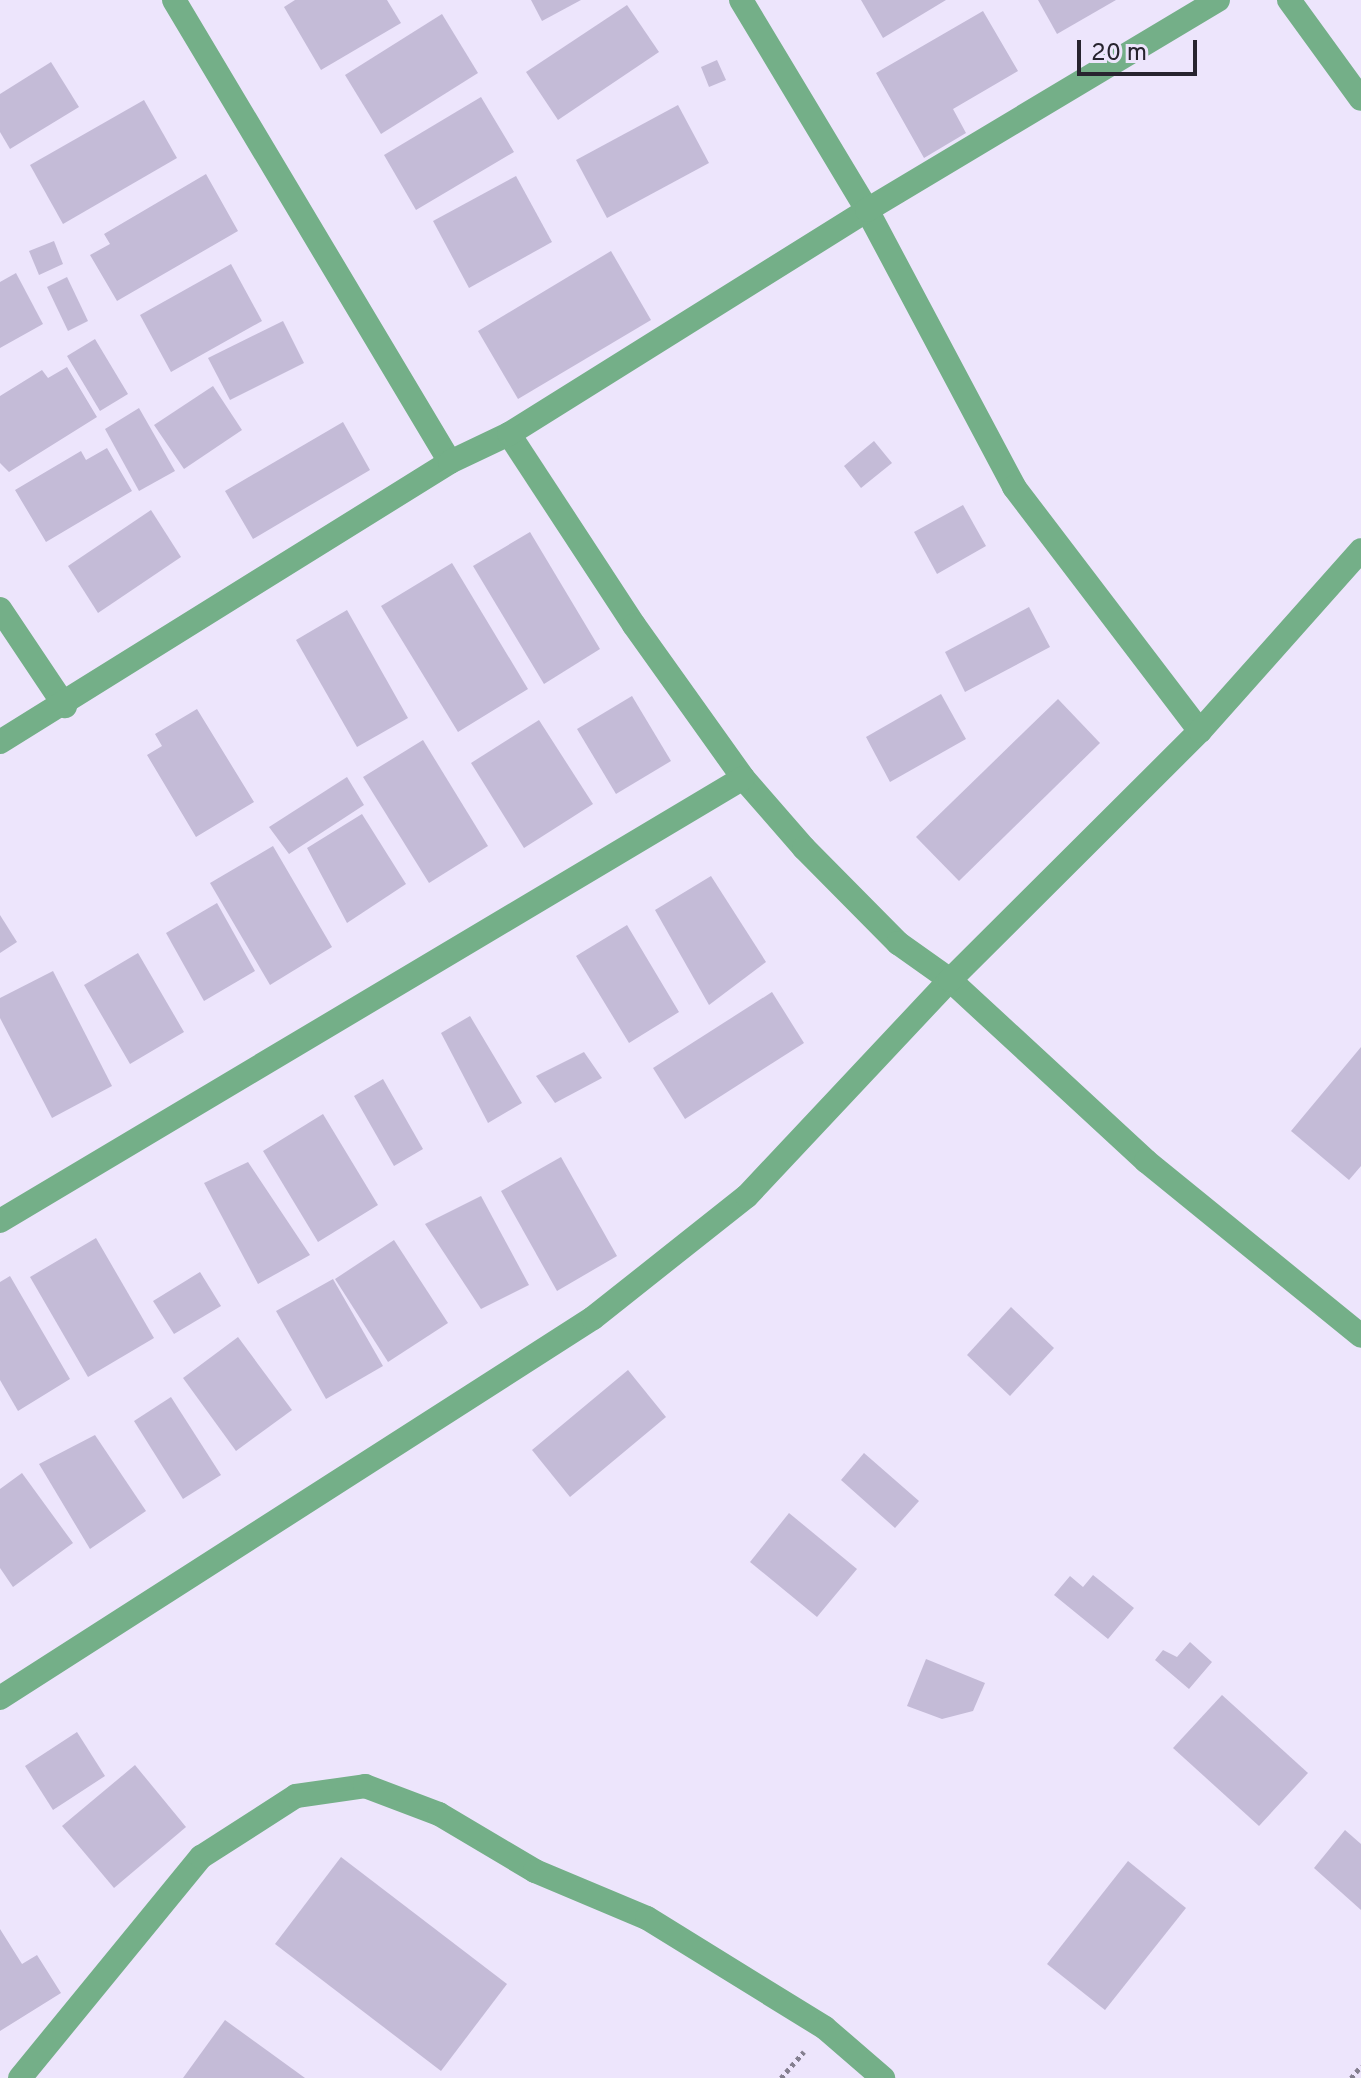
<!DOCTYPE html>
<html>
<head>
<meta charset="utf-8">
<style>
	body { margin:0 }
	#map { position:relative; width:1361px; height:2078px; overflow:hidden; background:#ede5fc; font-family:Overpass,sans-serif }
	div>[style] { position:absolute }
	.building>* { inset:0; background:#c4bbd7 }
	.path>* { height:5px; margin-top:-2.5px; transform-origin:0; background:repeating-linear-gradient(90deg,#847f8f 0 4px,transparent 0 8px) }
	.street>* { height:24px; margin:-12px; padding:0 12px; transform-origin:12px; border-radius:12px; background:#74af88 }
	span { translate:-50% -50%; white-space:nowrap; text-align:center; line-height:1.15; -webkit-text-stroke:6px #ede5fc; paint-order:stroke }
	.scale { position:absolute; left:1077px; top:40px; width:120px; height:36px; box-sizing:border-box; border:4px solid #28242f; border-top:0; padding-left:10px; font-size:24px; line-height:28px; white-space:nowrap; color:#28242f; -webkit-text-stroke:6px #ede5fc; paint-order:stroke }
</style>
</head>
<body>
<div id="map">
	<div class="building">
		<i style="clip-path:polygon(295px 0,387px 0,401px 23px,321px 70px,284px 7px)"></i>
		<i style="clip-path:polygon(531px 0,581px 0,542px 21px)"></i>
		<i style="clip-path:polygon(861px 0,946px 0,883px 38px)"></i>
		<i style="clip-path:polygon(1038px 0,1116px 0,1057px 34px)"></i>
		<i style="clip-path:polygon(627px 5px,659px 52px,558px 120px,526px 72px)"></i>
		<i style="clip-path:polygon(983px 11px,1018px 71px,953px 109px,966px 133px,924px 158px,876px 73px)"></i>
		<i style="clip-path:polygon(442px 14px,478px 73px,381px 134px,345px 75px)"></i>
		<i style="clip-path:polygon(717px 60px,726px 80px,709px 87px,701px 67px)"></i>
		<i style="clip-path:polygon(51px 62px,79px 107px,10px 149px,0 132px,0 94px)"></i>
		<i style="clip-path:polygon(481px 97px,514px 152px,416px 210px,384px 155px)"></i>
		<i style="clip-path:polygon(144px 100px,177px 158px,63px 224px,30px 165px)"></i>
		<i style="clip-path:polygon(678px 105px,709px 163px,607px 218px,576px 160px)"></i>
		<i style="clip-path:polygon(206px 174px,238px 231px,117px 301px,90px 255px,110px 244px,104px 234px)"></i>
		<i style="clip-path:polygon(516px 176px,552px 242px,469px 288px,433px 221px)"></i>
		<i style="clip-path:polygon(54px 241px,63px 264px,39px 275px,29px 251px)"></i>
		<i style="clip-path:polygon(611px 251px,651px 320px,518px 399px,478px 331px)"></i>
		<i style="clip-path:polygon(231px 264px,262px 321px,171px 372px,140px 315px)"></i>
		<i style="clip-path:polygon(16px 273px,43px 324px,0 348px,0 282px)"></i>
		<i style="clip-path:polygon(67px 277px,88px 321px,68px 331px,47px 287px)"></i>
		<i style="clip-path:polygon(283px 321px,304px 363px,230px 400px,208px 358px)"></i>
		<i style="clip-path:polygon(95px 339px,128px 394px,100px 411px,67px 356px)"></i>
		<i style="clip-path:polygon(67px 367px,97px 417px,9px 472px,0 463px,0 396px,42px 370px,48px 378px)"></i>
		<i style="clip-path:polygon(213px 386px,242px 430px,184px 469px,154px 425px)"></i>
		<i style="clip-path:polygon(139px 408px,175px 471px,139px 491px,105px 429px)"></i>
		<i style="clip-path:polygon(343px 422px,370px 470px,253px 539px,225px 491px)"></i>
		<i style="clip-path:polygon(874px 441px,892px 463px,861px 488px,844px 466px)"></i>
		<i style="clip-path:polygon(107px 448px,132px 491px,46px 542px,15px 490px,81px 451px,86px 460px)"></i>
		<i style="clip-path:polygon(963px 505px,986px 546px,937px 574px,914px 532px)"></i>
		<i style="clip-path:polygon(151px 510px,181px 557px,98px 613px,68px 566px)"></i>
		<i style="clip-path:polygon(530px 532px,600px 649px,544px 684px,473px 566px)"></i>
		<i style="clip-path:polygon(452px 563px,528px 689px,458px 732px,381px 606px)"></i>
		<i style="clip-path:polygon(1029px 607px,1050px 647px,965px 692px,945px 652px)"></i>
		<i style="clip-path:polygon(347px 610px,408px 718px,357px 747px,296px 640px)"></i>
		<i style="clip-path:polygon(941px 694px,966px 739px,890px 782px,866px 737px)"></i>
		<i style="clip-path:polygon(632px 696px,671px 761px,616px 794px,577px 729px)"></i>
		<i style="clip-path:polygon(1058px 699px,1100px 743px,959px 881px,916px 837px)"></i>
		<i style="clip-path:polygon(197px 709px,254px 802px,196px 837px,147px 755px,162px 746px,155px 734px)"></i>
		<i style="clip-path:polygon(539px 720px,593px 804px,524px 848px,471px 763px)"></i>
		<i style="clip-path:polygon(423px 740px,488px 846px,429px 883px,363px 777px)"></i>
		<i style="clip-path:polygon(347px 777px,364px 805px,289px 854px,269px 827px)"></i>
		<i style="clip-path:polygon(362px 814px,406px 884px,347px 923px,307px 848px)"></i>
		<i style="clip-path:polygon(273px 846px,332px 947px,270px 985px,210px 883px)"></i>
		<i style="clip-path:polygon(711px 876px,766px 962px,709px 1005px,655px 910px)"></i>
		<i style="clip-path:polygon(217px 903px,255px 971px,204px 1001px,166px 933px)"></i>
		<i style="clip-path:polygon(0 915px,17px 942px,0 953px)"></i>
		<i style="clip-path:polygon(627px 925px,679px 1012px,629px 1043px,576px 956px)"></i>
		<i style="clip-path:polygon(138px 953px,184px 1032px,130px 1064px,84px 985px)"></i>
		<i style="clip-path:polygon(53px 971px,112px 1086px,52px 1118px,0 1018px,0 998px)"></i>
		<i style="clip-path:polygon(772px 992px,804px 1043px,685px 1119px,653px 1068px)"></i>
		<i style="clip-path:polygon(470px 1016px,522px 1103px,488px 1123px,441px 1033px)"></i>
		<i style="clip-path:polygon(1361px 1047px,1361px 1166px,1349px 1180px,1291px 1131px)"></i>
		<i style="clip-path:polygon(584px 1052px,602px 1078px,555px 1103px,536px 1076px)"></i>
		<i style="clip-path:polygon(383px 1079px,423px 1149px,394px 1166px,354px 1096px)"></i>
		<i style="clip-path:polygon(323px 1114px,378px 1205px,318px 1242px,263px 1151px)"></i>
		<i style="clip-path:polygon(561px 1157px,617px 1256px,557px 1291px,501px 1191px)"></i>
		<i style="clip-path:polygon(248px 1162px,310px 1255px,258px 1284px,204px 1183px)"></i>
		<i style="clip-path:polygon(481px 1196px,529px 1285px,481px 1309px,425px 1224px)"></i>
		<i style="clip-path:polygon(96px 1238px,154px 1338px,88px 1377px,30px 1277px)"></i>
		<i style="clip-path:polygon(394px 1240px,448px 1323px,388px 1362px,335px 1279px)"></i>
		<i style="clip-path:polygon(200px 1272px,221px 1306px,174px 1334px,153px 1301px)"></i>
		<i style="clip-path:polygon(10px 1276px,70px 1379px,18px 1411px,0 1380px,0 1282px)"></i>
		<i style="clip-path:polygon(333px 1279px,383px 1366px,326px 1399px,276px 1311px)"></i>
		<i style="clip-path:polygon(1011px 1307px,1054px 1348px,1010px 1396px,967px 1355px)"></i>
		<i style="clip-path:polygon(238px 1337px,292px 1410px,236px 1451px,183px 1378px)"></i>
		<i style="clip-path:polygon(628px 1370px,666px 1417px,570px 1497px,532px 1450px)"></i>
		<i style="clip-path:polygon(171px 1397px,221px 1475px,183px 1499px,134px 1421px)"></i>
		<i style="clip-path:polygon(95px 1435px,146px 1511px,90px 1549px,39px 1464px)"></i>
		<i style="clip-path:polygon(864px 1453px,919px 1501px,895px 1528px,841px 1480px)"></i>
		<i style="clip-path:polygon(22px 1473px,73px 1543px,13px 1587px,0 1568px,0 1489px)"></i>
		<i style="clip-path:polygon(789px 1513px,857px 1569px,817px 1617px,750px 1562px)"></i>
		<i style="clip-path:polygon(1093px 1575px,1134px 1608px,1108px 1639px,1054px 1595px,1070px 1576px,1083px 1587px)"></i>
		<i style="clip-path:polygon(1190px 1642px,1212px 1662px,1189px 1689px,1155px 1660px,1163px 1650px,1177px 1657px)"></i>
		<i style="clip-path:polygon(926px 1659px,985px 1683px,973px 1711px,942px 1719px,907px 1706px)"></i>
		<i style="clip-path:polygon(1222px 1695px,1308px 1773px,1259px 1826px,1173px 1748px)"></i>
		<i style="clip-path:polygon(77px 1732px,105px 1776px,53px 1810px,25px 1766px)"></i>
		<i style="clip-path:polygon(135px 1765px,186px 1827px,114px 1888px,62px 1826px)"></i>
		<i style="clip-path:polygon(1345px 1830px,1361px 1844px,1361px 1910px,1314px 1868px)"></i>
		<i style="clip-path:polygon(341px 1857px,507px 1984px,441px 2071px,275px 1944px)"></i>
		<i style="clip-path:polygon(1128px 1861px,1186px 1908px,1105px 2010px,1047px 1964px)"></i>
		<i style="clip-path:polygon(0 1929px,22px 1964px,37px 1955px,61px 1993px,0 2031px)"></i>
		<i style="clip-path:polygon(225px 2020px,305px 2078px,183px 2078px)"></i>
	</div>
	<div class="path">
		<i style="left:781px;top:2078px;width:35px;rotate:-49deg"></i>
		<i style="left:1351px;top:2078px;width:16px;rotate:-50deg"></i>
	</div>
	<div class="street">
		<i style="left:174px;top:0;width:538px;rotate:59.15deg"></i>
		<i style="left:741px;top:0;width:245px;rotate:59deg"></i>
		<i style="left:867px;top:210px;width:314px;rotate:62deg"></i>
		<i style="left:1014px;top:487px;width:307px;rotate:52.7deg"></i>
		<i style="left:1289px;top:0;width:122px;rotate:54deg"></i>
		<i style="left:509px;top:434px;width:228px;rotate:56.8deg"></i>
		<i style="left:634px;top:625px;width:188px;rotate:54.5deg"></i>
		<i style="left:743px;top:778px;width:93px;rotate:48.9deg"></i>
		<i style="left:804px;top:848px;width:134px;rotate:45.3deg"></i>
		<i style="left:898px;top:943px;width:64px;rotate:35.4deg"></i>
		<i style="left:950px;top:980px;width:267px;rotate:42.7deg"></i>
		<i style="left:1146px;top:1161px;width:277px;rotate:39.1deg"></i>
		<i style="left:0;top:609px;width:117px;rotate:56.2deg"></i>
		<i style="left:0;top:742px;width:530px;rotate:-31.89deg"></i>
		<i style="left:450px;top:462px;width:65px;rotate:-25.4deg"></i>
		<i style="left:509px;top:434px;width:422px;rotate:-32deg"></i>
		<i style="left:867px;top:210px;width:409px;rotate:-30.9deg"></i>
		<i style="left:0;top:1221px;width:865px;rotate:-30.8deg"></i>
		<i style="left:0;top:1698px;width:704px;rotate:-32.65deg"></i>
		<i style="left:593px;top:1318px;width:196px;rotate:-38.4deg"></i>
		<i style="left:747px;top:1196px;width:296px;rotate:-46.8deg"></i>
		<i style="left:950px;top:980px;width:353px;rotate:-44.9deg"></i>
		<i style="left:1200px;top:731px;width:242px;rotate:-48.3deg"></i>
		<i style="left:20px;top:2078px;width:286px;rotate:-50.7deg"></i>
		<i style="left:201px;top:1857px;width:113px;rotate:-32.7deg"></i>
		<i style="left:296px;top:1796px;width:70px;rotate:-8.2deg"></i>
		<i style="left:365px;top:1786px;width:79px;rotate:20.7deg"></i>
		<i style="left:439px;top:1814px;width:112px;rotate:30.7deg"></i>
		<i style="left:535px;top:1871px;width:121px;rotate:22.8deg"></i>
		<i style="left:647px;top:1918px;width:209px;rotate:31.7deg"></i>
		<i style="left:825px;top:2028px;width:77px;rotate:40.8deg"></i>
	</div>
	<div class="scale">20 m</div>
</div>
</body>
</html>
